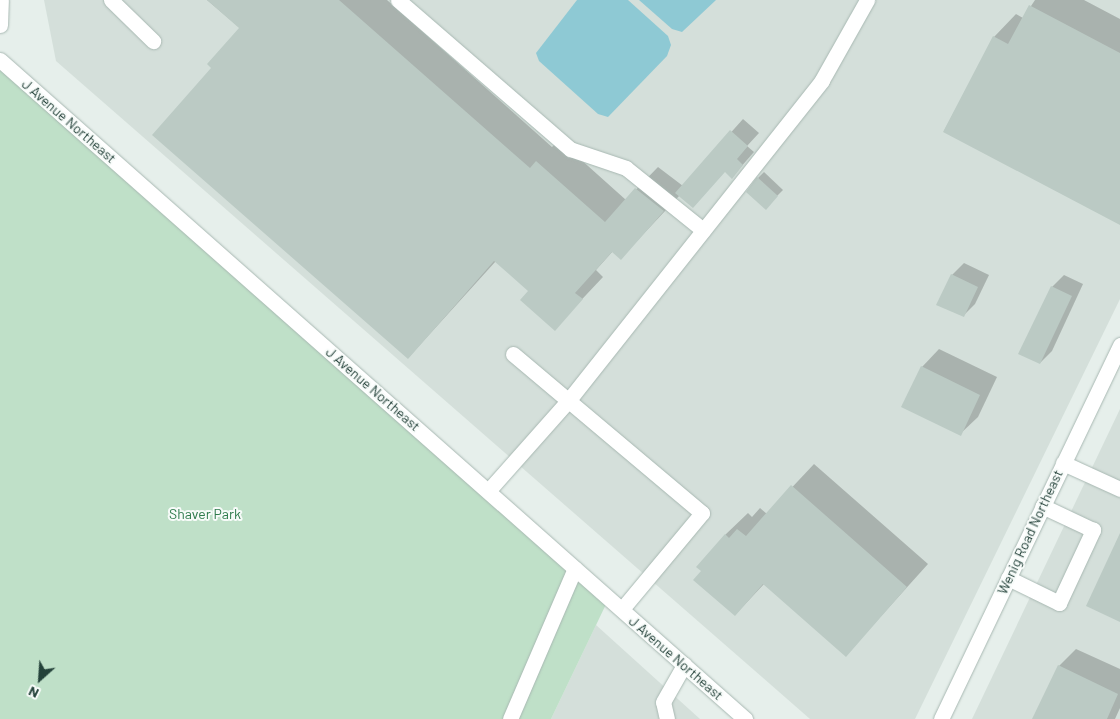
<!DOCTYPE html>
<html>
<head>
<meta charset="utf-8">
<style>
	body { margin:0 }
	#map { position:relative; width:1120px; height:719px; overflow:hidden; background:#e6efeb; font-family:Barlow,sans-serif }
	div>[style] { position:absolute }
	.built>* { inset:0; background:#d4dfda }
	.green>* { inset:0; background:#bfe0c8 }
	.water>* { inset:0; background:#8ec9d4 }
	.shadow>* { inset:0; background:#0003 }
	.building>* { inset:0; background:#bbcac4 }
	.roads { filter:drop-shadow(0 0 1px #a8b8b2) drop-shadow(0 0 1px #a8b8b2) }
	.minor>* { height:15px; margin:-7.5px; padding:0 7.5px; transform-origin:7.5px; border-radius:7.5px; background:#fff }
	span { translate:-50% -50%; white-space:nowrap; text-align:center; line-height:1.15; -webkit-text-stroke:4px #f7fbf9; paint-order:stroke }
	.street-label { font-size:14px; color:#24423a }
	.park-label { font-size:14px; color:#2d7a4b }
	.north { position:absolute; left:15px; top:654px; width:50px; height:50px; -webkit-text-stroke:4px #f7fbf9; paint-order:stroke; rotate:206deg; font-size:14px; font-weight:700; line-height:20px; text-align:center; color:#24423a }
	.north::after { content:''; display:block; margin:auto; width:18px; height:22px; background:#24423a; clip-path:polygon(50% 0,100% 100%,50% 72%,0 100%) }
</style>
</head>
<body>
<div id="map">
	<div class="built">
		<i style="clip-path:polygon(44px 0,1120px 0,1120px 299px,915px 719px,810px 719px,56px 61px)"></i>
		<i style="clip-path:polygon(1120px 409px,1120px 719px,972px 719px)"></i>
		<i style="clip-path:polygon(596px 625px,700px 719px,551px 719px)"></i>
	</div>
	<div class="green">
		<i style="clip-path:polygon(0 60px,609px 598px,551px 719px,0 719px)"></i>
	</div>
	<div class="water">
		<i style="clip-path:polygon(577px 0,628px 0,668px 36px,671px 45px,667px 56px,608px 117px,598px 114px,539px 61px,536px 53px)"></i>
		<i style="clip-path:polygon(639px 0,716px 0,682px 32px,672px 29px)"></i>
	</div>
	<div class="shadow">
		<i style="clip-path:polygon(207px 0,387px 0,552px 147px,559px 140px,626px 200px,658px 167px,683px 186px,743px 119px,759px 133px,747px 146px,754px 152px,732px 177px,725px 171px,693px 207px,680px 195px,621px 258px,613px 251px,596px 270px,603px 277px,554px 329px,530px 291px,496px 261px,408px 358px,213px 68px,240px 28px)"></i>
		<i style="clip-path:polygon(1035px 0,1084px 0,1120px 19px,1120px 223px,944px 131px,994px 37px,1016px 14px,1023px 18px)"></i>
		<i style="clip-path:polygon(764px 172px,783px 190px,771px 202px,758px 178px)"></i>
		<i style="clip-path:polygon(964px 263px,989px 275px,975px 304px,963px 316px,952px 275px)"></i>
		<i style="clip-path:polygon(1064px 275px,1083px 284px,1052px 351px,1040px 363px,1052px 287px)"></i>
		<i style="clip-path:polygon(939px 349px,997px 377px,978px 417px,960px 434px,922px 367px)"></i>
		<i style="clip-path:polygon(814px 464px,928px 564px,846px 655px,764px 584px,735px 615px,725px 535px,748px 513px,752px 517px,760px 508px,767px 514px)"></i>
		<i style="clip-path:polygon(1076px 649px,1120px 669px,1120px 708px,1115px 719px,1034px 719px,1059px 666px)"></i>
	</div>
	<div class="building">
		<i style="clip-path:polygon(207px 0,339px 0,530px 168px,536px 161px,605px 222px,635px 188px,664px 211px,621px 260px,612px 252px,575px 293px,583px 299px,555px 331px,520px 300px,528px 291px,494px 261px,408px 359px,152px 135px,211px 68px,207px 64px,239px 28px)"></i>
		<i style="clip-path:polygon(1029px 5px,1120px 53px,1120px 225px,943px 132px,993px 36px,1008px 44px)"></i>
		<i style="clip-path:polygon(730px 130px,748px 146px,737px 159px,743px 165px,732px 179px,725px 172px,693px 208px,675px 193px)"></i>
		<i style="clip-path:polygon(757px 177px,778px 196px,766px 210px,746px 192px)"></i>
		<i style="clip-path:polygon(951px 274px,978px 287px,964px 317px,936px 305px)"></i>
		<i style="clip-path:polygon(1051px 286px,1072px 296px,1040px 364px,1018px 354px)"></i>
		<i style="clip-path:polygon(921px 366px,980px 395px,961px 436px,901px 407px)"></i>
		<i style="clip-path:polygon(791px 485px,907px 587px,846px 657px,763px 584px,735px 616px,693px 580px,701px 571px,696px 567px,725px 534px,729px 538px,737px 529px,746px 536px)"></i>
		<i style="clip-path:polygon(1120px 533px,1120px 622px,1086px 606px)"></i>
		<i style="clip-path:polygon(1058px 665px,1118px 694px,1107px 719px,1032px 719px)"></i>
	</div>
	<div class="roads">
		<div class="minor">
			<i style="left:111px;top:0;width:59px;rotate:44.3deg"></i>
			<i style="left:398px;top:0;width:228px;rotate:40.9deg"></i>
			<i style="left:570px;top:149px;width:59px;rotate:18.7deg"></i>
			<i style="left:626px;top:168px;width:99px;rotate:38.8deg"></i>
			<i style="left:0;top:25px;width:25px;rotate:-88deg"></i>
			<i style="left:0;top:60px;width:995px;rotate:41.49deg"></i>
			<i style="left:513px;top:354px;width:247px;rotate:40.1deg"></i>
			<i style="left:702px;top:513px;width:125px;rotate:129.8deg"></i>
			<i style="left:1063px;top:463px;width:63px;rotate:24.5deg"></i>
			<i style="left:488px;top:491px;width:120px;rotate:-48.4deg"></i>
			<i style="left:568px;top:401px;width:409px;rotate:-51.6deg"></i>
			<i style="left:822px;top:80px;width:92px;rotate:-60.6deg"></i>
			<i style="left:1008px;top:578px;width:57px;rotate:26.1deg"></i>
			<i style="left:1059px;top:603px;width:81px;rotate:-65deg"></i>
			<i style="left:1093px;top:530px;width:56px;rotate:-154.8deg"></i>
			<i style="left:510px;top:719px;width:164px;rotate:-66.7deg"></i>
			<i style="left:667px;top:719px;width:17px;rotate:-103deg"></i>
			<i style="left:663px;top:702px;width:43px;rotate:-60.4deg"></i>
			<i style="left:941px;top:719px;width:415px;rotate:-64.4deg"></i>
		</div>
	</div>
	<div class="street-label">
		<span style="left:69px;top:121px;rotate:41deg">J Avenue Northeast</span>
		<span style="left:373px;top:389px;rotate:41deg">J Avenue Northeast</span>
		<span style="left:1030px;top:532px;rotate:-65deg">Wenig Road Northeast</span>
		<span style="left:676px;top:658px;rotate:41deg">J Avenue Northeast</span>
	</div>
	<div class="park-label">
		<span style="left:205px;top:514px">Shaver Park</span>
	</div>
	<div class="north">N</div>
</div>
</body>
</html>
